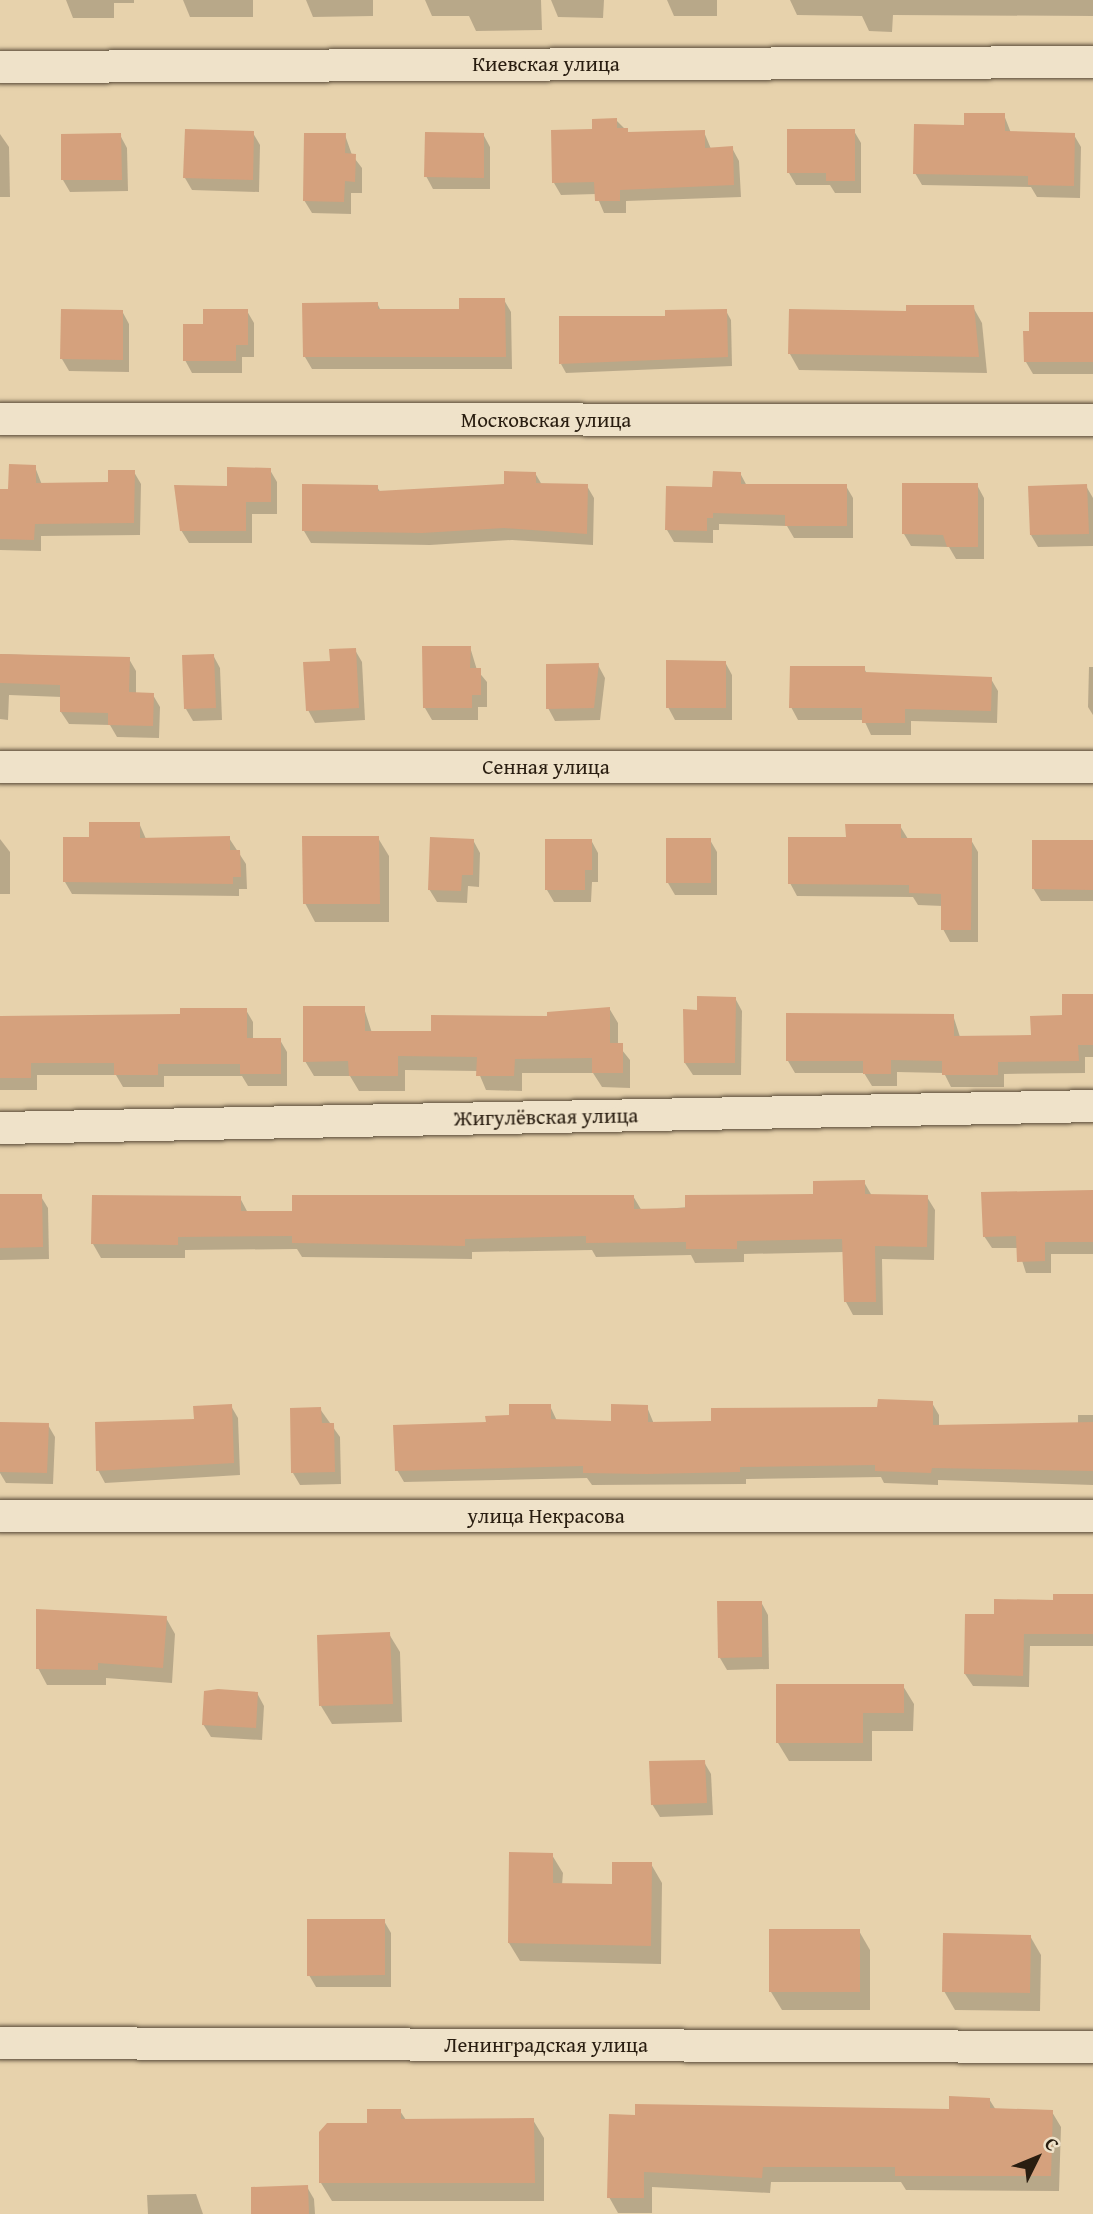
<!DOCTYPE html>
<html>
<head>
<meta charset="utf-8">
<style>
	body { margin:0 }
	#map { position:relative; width:1093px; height:2214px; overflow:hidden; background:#e7d2ac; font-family:"Gentium Book Plus",serif }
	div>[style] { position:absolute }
	.shadow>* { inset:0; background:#0003 }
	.building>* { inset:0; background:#d5a17d }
	.roads { filter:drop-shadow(0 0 2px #584a37) drop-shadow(0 0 2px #584a37) }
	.street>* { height:32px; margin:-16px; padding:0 16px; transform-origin:16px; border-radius:16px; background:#efe2c9 }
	span { translate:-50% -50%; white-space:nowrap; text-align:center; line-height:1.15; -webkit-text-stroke:5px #efe2c9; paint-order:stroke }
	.street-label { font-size:21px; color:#291d10 }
	.north { position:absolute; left:1002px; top:2123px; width:70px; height:70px; -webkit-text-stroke:5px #efe2c9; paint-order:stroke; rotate:47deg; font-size:19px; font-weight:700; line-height:28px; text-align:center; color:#291d10 }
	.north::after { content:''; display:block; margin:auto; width:24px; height:32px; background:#291d10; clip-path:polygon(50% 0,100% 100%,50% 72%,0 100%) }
</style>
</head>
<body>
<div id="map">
	<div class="shadow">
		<i style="clip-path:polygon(66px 0,134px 0,134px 3px,114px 3px,114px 18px,73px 18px)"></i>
		<i style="clip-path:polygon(183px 0,253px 0,253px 17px,190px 17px)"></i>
		<i style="clip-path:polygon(306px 0,373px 0,373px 16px,313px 17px)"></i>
		<i style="clip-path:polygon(425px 0,541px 0,542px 30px,476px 31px,469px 16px,432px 16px)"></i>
		<i style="clip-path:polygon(551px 0,604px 0,603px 18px,558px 17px)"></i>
		<i style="clip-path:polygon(667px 0,717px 0,717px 16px,674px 16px)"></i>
		<i style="clip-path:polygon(790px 0,1093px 0,1093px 16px,893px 15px,892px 32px,869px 31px,862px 16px,797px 15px)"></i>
		<i style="clip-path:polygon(1004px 115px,1011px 133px,1074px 135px,1081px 147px,1080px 198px,1037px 197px,1031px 187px,922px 185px,915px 173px,965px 127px)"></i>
		<i style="clip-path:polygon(616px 120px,630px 134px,704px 132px,711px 149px,732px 148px,739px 161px,741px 197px,626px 201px,626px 213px,604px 213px,596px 194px,561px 195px,554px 183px,594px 131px)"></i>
		<i style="clip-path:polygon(854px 131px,861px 143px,861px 193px,835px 193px,830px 185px,796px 185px,789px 173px)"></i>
		<i style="clip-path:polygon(253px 133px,260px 145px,259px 192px,192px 190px,185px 178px)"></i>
		<i style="clip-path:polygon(0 134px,9px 147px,10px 197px,0 197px)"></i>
		<i style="clip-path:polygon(483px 134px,490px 147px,490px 189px,433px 189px,426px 176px)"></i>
		<i style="clip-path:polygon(120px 135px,127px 148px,128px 191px,70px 192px,63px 180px)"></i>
		<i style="clip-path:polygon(345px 135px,352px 155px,362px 168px,362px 193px,351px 193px,351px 214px,312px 213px,304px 200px)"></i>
		<i style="clip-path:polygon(504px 300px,511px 312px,512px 369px,312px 369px,305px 357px,377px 303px,381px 311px,460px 311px)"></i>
		<i style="clip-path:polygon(973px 307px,982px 323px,987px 373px,799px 370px,790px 354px,908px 313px)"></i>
		<i style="clip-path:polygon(122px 311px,129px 324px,129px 372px,69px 371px,62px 359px)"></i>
		<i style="clip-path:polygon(247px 311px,254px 323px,254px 357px,242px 357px,242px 373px,192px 373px,185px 360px,205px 325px)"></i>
		<i style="clip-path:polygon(726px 311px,731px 320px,732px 366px,566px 373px,561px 364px,667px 318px)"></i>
		<i style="clip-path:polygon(1093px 314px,1093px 374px,1033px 374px,1026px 362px)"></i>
		<i style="clip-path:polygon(35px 467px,42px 485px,110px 484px,134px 472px,141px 484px,140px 535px,41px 536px,41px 551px,0 550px,0 491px,10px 491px)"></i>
		<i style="clip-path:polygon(270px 470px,277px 482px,277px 514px,252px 514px,252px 543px,189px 543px,181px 530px,228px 488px)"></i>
		<i style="clip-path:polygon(535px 473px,542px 485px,587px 486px,594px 498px,593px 545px,512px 540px,430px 545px,311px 543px,304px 531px,377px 487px,381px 493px,506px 486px)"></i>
		<i style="clip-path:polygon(740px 473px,747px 486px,846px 486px,853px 498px,853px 538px,794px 538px,787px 526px,719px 524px,719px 530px,713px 530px,713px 543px,674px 542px,667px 530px)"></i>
		<i style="clip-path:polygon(977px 485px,984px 498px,984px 559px,956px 559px,949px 547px,911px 546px,904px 534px)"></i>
		<i style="clip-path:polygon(1086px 486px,1093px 498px,1093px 546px,1038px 547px,1031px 535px)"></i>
		<i style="clip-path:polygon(470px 647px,477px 670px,487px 682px,487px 707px,478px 707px,478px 720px,432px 720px,425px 708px)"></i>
		<i style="clip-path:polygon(355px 650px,362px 662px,365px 720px,315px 723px,308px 710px)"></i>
		<i style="clip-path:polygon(0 654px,129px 659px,136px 671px,136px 694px,153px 695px,160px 707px,159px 738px,117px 737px,110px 725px,69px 724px,61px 712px,62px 697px,9px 695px,8px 720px,0 719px)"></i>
		<i style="clip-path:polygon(213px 655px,220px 668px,222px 720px,193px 721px,186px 709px)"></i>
		<i style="clip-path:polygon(725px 662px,732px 675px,732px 720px,675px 720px,668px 707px)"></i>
		<i style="clip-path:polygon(598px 665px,605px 678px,600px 720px,555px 721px,548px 708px)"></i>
		<i style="clip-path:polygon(1089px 667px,1093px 667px,1093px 715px,1088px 707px)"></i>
		<i style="clip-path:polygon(864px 668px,867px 674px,991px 679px,998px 691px,997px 723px,911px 721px,911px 735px,871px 735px,864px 720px,798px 720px,791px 707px)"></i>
		<i style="clip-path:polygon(139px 823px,146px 839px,229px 838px,246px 864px,247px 889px,239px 889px,239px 896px,72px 894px,65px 882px,91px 838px)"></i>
		<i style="clip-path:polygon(900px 826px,908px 839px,971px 840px,978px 852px,978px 942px,950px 942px,943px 929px,943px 906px,918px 905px,913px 897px,797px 896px,790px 883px)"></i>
		<i style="clip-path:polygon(378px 838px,389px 856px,389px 922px,315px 922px,305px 903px)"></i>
		<i style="clip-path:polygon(0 839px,10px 852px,10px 894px,0 894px)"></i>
		<i style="clip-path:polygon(473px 840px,480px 853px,479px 887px,468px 886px,467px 903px,437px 902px,429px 889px)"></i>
		<i style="clip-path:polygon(591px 840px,598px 853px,598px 882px,592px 882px,591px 902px,554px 902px,547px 890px)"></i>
		<i style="clip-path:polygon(710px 840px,717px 852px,717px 895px,675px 895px,668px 883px)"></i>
		<i style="clip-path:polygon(1093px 842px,1093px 901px,1041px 901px,1033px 888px)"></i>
		<i style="clip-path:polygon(1093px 995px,1093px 1057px,1085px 1057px,1085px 1073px,1004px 1074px,1004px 1087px,951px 1087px,944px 1073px,897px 1072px,897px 1086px,872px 1086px,864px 1073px,795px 1073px,788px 1061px,953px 1015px,960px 1037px,1032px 1037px)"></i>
		<i style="clip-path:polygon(735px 998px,742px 1011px,741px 1075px,693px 1075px,685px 1063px,699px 1011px)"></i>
		<i style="clip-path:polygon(364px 1008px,372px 1033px,433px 1033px,609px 1008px,618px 1023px,618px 1045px,630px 1060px,630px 1088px,602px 1087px,593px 1073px,522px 1073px,522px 1091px,486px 1090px,478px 1071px,405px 1070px,405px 1091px,359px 1091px,350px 1076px,314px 1076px,305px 1061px)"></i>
		<i style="clip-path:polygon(246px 1010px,253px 1022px,253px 1040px,280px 1040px,287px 1052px,287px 1086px,248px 1086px,242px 1076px,164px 1076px,164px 1087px,123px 1087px,116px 1075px,37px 1075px,37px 1090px,0 1090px,0 1017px,182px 1016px)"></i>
		<i style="clip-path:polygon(864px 1182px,872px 1196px,927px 1197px,935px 1210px,934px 1260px,882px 1259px,883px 1315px,853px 1315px,846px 1302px,844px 1252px,744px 1254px,744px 1262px,695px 1263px,691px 1255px,596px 1257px,592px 1250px,472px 1252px,472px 1259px,302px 1257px,297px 1249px,185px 1250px,185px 1258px,101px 1258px,93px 1244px,240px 1198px,248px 1213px,633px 1196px,642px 1211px,815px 1196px)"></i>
		<i style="clip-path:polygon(1093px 1192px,1093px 1254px,1051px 1254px,1051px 1273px,1026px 1273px,1018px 1248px,992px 1248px,984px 1236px)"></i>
		<i style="clip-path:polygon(0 1194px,40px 1195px,48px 1208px,49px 1259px,0 1260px)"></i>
		<i style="clip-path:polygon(932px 1403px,939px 1415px,939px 1427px,1078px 1424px,1078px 1415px,1093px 1415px,1093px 1485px,938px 1480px,938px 1485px,884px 1483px,881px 1477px,746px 1479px,746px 1484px,592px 1485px,587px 1478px,404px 1482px,397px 1470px,487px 1424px,550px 1406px,557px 1421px,613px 1423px,647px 1407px,654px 1424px,713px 1423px)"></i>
		<i style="clip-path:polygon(231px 1406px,238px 1418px,240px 1475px,105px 1483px,98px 1470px)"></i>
		<i style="clip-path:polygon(320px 1409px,340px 1437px,341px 1484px,300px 1485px,293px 1473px)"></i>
		<i style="clip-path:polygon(0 1424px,48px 1425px,55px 1437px,53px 1484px,6px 1483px,0 1473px)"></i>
		<i style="clip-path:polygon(1093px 1596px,1093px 1646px,1030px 1646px,1029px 1687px,973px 1686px,965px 1674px,996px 1616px)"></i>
		<i style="clip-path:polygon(761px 1602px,768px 1615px,769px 1669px,727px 1670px,720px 1658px)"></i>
		<i style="clip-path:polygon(166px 1618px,175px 1634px,172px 1683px,106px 1678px,106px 1685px,47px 1685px,38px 1668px)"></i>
		<i style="clip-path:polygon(389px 1634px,400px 1652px,402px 1722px,332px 1724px,321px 1706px)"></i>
		<i style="clip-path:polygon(903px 1686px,914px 1704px,913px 1731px,872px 1731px,872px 1761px,789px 1761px,778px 1743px)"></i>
		<i style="clip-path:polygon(257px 1693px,264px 1706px,262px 1740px,211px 1737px,203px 1724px)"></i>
		<i style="clip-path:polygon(704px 1762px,711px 1774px,713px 1815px,660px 1817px,652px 1804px)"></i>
		<i style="clip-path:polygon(552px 1855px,563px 1873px,562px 1885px,613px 1886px,651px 1864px,662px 1883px,661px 1964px,520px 1961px,509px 1943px)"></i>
		<i style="clip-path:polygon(384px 1921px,391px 1933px,391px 1987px,316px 1987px,309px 1975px)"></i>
		<i style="clip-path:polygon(859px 1931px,870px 1950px,870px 2010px,782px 2010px,771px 1992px)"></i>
		<i style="clip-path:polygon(1030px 1936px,1041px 1955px,1040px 2011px,955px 2010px,944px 1991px)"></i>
		<i style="clip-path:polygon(989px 2099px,996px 2110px,1052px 2112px,1061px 2127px,1059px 2191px,906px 2190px,901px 2182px,771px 2182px,770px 2193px,652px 2187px,652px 2213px,618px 2213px,609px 2197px,611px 2116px,951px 2111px)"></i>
		<i style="clip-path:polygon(400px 2111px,406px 2120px,533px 2120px,544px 2138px,544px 2201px,332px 2201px,321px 2183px,369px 2124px)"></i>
		<i style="clip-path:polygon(307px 2187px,314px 2199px,315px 2214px,253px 2214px)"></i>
		<i style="clip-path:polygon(196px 2194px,203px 2214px,148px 2214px,147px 2195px)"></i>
	</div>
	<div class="building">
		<i style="clip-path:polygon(964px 113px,1005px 113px,1005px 131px,1075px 133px,1074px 186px,1028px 185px,1028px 176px,913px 174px,914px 124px,964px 125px)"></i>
		<i style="clip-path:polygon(617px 118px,617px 128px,628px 128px,628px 132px,705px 130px,705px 148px,733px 146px,734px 185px,620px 190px,620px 201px,595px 201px,594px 182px,552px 183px,551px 130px,592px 129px,592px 119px)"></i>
		<i style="clip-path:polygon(185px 129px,254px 131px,253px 180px,183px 178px)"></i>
		<i style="clip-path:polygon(787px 129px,855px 129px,855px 181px,826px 181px,826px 173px,787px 173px)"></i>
		<i style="clip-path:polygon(425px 132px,484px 133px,484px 178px,424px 177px)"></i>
		<i style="clip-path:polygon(121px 133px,122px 180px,61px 180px,61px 134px)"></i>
		<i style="clip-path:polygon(304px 133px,346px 133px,345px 153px,356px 154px,355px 182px,345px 181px,344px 202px,303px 201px)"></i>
		<i style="clip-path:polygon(459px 298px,505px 298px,506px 357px,303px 357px,302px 303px,378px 302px,378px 309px,459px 309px)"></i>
		<i style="clip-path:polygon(906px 305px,974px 305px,979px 357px,788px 354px,789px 309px,906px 311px)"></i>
		<i style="clip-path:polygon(61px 309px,123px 310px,123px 360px,60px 359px)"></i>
		<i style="clip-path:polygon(203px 309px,248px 309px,248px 345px,236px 345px,236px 361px,183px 361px,183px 324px,203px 324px)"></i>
		<i style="clip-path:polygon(727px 309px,728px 357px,559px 364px,559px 316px,665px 316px,665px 310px)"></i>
		<i style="clip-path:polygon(1029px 312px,1093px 312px,1093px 362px,1024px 362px,1023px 331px,1029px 331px)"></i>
		<i style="clip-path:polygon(9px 464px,36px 465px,36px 483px,108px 482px,108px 470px,135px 470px,134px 523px,35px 524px,34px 540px,0 539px,0 489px,8px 489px)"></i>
		<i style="clip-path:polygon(227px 467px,271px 468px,271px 502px,246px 502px,246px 531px,180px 531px,174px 485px,227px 486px)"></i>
		<i style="clip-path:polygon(504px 471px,536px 472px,536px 483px,588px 484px,587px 534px,504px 528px,422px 533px,302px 531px,302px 484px,378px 485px,378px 491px,504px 484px)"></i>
		<i style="clip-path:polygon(713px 471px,741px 472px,741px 484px,847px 484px,847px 526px,785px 526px,785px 515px,713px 513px,713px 518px,707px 518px,707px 531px,665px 530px,666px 486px,712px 487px)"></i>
		<i style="clip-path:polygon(902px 483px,978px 483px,978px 547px,947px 547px,943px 535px,902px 534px)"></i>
		<i style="clip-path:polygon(1087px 484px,1089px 534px,1030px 535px,1028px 486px)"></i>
		<i style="clip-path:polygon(422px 646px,471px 646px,470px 668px,481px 668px,481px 695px,472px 695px,472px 708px,423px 708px)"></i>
		<i style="clip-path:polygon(356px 648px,359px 708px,306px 711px,303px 662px,330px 661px,329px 649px)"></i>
		<i style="clip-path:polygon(0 654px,130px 657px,129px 692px,154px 693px,153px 726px,108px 725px,108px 713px,60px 712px,60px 685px,0 683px)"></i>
		<i style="clip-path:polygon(214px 654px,216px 708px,184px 709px,182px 655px)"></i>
		<i style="clip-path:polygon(666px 660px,726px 661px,726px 708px,666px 708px)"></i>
		<i style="clip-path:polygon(599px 663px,594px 708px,546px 709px,546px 664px)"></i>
		<i style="clip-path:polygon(790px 666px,865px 666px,865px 672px,992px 677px,991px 711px,905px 709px,905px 723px,862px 723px,862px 708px,789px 708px)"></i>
		<i style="clip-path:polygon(89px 822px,140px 822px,140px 838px,230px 836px,230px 850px,240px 850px,241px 877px,233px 877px,233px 884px,63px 882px,63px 837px,89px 837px)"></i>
		<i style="clip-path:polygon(845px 824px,901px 824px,901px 838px,972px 838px,971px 930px,941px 930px,941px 894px,909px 893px,909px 885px,788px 884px,788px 837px,846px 837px)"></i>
		<i style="clip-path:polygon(302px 836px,379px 836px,380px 904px,303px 904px)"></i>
		<i style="clip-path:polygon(430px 837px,474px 839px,473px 875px,462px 875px,461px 891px,428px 890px)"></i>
		<i style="clip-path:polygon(666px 838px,711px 838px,711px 883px,666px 883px)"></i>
		<i style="clip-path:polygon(545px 839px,592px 839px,592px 870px,585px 870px,585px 890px,545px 890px)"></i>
		<i style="clip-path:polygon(1032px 840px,1093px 840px,1093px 890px,1032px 889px)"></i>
		<i style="clip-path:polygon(1062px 994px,1093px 994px,1093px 1045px,1078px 1045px,1079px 1061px,998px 1062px,998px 1075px,942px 1075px,942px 1061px,891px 1060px,891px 1074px,863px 1074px,863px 1061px,786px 1061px,786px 1013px,954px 1014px,954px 1036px,1031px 1035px,1030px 1016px,1062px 1015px)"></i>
		<i style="clip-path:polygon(697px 996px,736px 997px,735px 1063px,684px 1063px,683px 1009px,697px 1010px)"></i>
		<i style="clip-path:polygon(303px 1006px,365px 1006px,365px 1031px,431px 1031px,431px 1015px,547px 1016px,547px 1012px,610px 1007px,610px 1043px,623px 1043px,623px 1073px,592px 1073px,592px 1058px,515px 1059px,514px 1076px,476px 1076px,477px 1057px,398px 1056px,398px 1076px,349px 1076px,348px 1061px,303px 1062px)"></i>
		<i style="clip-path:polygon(180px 1008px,247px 1008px,247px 1038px,281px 1038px,281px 1074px,240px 1074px,240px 1064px,158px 1064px,158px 1075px,114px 1075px,114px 1063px,31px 1063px,31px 1078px,0 1078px,0 1016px,180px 1014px)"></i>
		<i style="clip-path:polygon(865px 1180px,865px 1194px,928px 1195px,927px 1247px,875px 1246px,876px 1302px,844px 1302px,842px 1239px,737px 1241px,737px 1249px,686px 1249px,686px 1242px,586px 1243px,586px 1236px,465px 1239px,465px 1246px,292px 1243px,292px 1236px,178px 1237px,178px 1245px,91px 1244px,92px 1195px,241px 1196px,241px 1211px,292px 1211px,292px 1195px,634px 1195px,634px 1209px,685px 1208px,685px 1195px,813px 1194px,813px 1181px)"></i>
		<i style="clip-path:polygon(1093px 1190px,1093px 1242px,1045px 1242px,1045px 1261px,1017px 1262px,1016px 1236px,983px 1237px,981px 1192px)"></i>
		<i style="clip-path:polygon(0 1194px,42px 1194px,43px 1247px,0 1248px)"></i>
		<i style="clip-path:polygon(878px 1399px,933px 1401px,933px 1425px,1093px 1422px,1093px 1471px,932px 1468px,931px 1473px,875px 1471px,875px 1465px,740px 1467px,740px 1472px,647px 1474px,583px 1473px,583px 1466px,395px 1471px,393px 1425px,486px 1422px,485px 1416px,509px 1415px,509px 1404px,551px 1404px,551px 1419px,611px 1421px,611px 1404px,648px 1405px,648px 1422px,711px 1421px,711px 1408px,877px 1407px)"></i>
		<i style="clip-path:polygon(232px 1404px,234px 1463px,96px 1471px,95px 1422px,194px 1419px,193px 1406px)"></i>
		<i style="clip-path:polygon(321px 1407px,322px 1423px,334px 1423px,335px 1472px,291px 1473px,290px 1408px)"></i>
		<i style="clip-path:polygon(0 1422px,49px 1423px,47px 1473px,0 1472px)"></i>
		<i style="clip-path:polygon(1053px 1594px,1093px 1594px,1093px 1634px,1024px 1634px,1023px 1676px,964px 1674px,965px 1614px,994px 1614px,994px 1599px,1053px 1600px)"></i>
		<i style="clip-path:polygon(717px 1601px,762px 1601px,762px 1657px,718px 1658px)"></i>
		<i style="clip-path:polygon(36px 1609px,167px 1616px,163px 1668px,98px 1663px,98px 1670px,36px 1669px)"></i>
		<i style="clip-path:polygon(390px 1632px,393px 1704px,319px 1706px,317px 1635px)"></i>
		<i style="clip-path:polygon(776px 1684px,904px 1684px,904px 1713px,863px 1713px,863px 1743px,776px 1743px)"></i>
		<i style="clip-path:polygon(218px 1689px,258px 1692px,256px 1728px,202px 1725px,204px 1691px)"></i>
		<i style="clip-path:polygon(705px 1760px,707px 1803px,651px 1805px,649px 1761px)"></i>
		<i style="clip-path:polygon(509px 1852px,553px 1853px,553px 1883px,612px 1884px,612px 1862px,652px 1862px,651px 1946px,508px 1943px)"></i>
		<i style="clip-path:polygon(307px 1919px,385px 1919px,385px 1975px,307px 1976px)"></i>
		<i style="clip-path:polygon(769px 1929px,860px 1929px,860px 1992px,769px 1992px)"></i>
		<i style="clip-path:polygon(943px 1933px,1031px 1935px,1030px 1993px,942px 1992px)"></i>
		<i style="clip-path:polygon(949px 2096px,990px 2098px,990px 2108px,1053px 2110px,1051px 2176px,895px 2176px,895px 2167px,763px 2167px,762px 2178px,644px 2172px,644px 2198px,607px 2198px,609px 2114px,635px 2115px,635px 2104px,949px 2109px)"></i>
		<i style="clip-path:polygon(367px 2109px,401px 2109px,401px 2119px,534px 2118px,535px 2183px,319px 2183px,319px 2132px,327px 2123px,367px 2123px)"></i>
		<i style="clip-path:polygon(308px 2185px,309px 2214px,251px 2214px,251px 2187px)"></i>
	</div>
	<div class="roads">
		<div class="street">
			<i style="left:0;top:67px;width:1093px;rotate:-0.26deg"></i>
			<i style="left:0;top:419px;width:1093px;rotate:0.05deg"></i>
			<i style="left:0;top:767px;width:1093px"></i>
			<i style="left:0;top:1128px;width:1093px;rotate:-1.15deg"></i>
			<i style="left:0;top:1516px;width:1093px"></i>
			<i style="left:0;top:2043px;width:1093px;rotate:0.21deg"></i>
		</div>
	</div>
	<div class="street-label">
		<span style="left:546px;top:64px">Киевская улица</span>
		<span style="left:546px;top:420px">Московская улица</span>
		<span style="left:546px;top:767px">Сенная улица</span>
		<span style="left:546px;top:1117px;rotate:-1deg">Жигулёвская улица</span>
		<span style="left:546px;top:1516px">улица Некрасова</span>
		<span style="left:546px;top:2045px">Ленинградская улица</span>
	</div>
	<div class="north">С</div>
</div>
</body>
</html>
